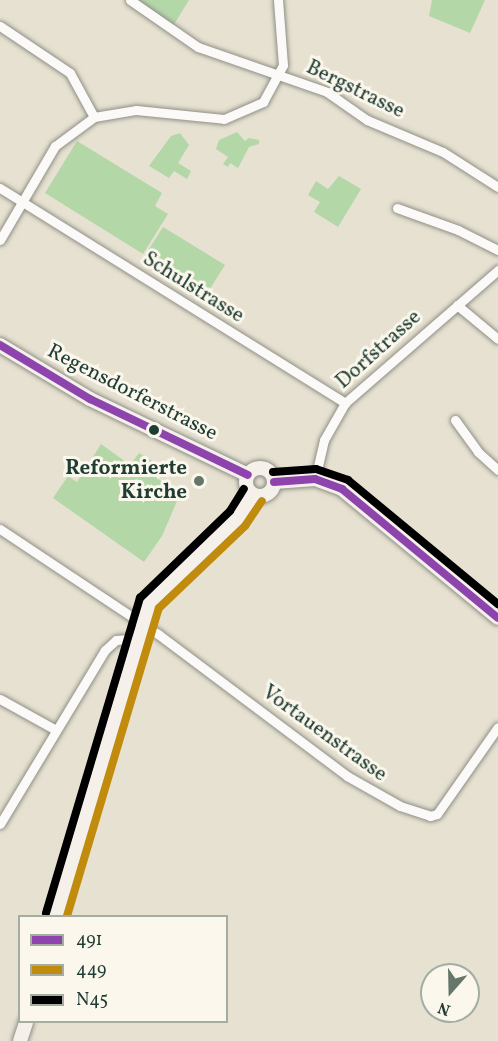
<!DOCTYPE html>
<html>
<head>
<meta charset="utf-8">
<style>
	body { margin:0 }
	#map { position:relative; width:498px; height:1041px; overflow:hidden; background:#e7e1d1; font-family:Vollkorn,serif }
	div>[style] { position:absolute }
	.green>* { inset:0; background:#b4d7a8 }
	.roads { filter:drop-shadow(0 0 2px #8e9087) drop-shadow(0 0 2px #8e9087) }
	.street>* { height:9px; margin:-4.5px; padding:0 4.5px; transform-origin:4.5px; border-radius:4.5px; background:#fbfaf8 }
	.secondary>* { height:14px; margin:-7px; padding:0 7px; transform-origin:7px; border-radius:7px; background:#f5f1ea }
	.secondary>.ring { margin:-7px; padding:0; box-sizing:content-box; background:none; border:14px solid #f5f1ea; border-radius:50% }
	.bus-1>* { height:8px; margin:-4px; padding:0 4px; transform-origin:4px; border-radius:4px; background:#8e44ad }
	.bus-2>* { height:8px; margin:-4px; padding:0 4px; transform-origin:4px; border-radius:4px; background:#c18c0d }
	.bus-3>* { height:8px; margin:-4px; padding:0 4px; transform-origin:4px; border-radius:4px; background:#000 }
	.dots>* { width:16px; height:16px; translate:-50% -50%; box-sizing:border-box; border:3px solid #fbf7ec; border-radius:50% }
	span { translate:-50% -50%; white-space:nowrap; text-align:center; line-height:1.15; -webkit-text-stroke:6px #fbf7ec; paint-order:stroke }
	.street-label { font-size:21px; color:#1f3d34 }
	.poi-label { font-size:21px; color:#1f3d34; font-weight:700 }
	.right { translate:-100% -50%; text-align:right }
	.legend { position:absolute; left:18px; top:915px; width:210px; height:108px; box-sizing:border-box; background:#fbf7ec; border:2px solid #a3ada2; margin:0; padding:8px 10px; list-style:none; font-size:18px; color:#1f3d34 }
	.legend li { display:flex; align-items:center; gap:12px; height:30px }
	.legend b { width:30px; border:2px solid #a3ada2 }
	.north { position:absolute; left:420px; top:963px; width:60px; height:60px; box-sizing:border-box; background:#fbf7ec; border:2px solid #a3ada2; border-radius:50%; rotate:200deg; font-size:16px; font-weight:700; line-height:24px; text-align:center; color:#1f3d34 }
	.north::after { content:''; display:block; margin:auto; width:21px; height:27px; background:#65766b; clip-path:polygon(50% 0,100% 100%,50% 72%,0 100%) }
</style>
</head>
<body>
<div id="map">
	<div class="green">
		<i style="clip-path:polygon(136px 0,189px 0,173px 26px)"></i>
		<i style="clip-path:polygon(432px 0,485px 0,470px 33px,429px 16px)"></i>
		<i style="clip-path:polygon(237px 132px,245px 141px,249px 138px,259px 140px,259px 144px,249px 147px,238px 168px,230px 163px,228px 167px,223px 164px,228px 157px,216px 149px,219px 140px)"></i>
		<i style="clip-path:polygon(180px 133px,189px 145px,178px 163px,191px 171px,187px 179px,174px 171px,169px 178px,149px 166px,171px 136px)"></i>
		<i style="clip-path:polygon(77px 141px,162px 193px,155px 206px,168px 214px,143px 254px,45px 193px)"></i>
		<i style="clip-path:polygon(339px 176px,361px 189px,338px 227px,314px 212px,320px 202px,308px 195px,316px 181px,328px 189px)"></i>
		<i style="clip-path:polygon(163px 227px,225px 265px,206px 295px,144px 257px)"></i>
		<i style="clip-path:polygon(101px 444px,130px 465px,139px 453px,162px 467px,156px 478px,181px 492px,162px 536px,144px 562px,53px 498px,68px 476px,77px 482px)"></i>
	</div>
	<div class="roads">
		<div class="street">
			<i style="left:130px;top:0;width:83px;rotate:34.7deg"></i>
			<i style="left:198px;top:47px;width:137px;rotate:19.2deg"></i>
			<i style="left:327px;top:92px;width:49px;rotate:35deg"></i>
			<i style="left:367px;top:120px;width:82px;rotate:22.8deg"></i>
			<i style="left:443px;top:152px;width:65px;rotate:32.5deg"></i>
			<i style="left:0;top:26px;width:84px;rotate:33.9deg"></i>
			<i style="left:70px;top:73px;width:50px;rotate:61.4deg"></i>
			<i style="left:0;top:188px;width:407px;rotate:31.9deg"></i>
			<i style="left:397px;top:208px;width:65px;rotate:19.8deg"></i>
			<i style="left:458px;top:230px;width:45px;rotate:26.6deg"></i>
			<i style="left:0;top:240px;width:109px;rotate:-59.7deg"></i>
			<i style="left:55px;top:146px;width:49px;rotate:-36.6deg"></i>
			<i style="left:94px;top:117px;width:43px;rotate:-9.5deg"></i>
			<i style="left:136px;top:110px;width:88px;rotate:5.8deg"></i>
			<i style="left:224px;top:119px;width:43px;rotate:-23.6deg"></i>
			<i style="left:263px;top:102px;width:42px;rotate:-61.6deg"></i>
			<i style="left:283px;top:65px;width:65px;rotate:-94.4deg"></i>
			<i style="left:457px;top:305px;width:53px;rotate:39.7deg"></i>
			<i style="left:455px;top:420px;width:39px;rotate:54deg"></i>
			<i style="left:478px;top:452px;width:27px;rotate:42deg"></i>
			<i style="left:315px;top:479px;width:40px;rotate:-77deg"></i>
			<i style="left:324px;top:440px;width:43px;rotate:-60.4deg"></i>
			<i style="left:345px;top:403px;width:203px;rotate:-41deg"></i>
			<i style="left:0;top:529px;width:190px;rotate:33.6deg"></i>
			<i style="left:158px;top:634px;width:236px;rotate:36.9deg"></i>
			<i style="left:347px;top:776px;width:61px;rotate:29.5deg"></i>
			<i style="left:400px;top:806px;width:32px;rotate:18deg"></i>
			<i style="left:430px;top:816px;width:7px;rotate:-16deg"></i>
			<i style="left:437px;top:814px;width:106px;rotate:-55deg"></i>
			<i style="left:0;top:699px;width:64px;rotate:29deg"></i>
			<i style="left:0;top:824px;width:203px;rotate:-58.9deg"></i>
			<i style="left:105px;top:650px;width:15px;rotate:-42deg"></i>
			<i style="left:116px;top:640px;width:21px;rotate:-5deg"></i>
		</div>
		<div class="secondary">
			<i style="left:0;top:345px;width:105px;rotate:31deg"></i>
			<i style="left:90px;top:399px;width:175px;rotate:25.7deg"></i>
			<i class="ring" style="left:246px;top:468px;width:14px;height:14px"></i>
			<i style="left:274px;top:482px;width:41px;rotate:-4.2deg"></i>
			<i style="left:315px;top:479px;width:29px;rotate:20deg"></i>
			<i style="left:342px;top:489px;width:202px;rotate:39.6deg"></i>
			<i style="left:56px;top:916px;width:328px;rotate:-73.3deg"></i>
			<i style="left:150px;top:602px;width:122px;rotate:-43.7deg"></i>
			<i style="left:238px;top:518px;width:27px;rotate:-57deg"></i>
			<i style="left:20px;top:1041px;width:20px;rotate:-72deg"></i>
		</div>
	</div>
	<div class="bus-1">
		<i style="left:0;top:345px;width:105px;rotate:31deg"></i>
		<i style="left:90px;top:399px;width:175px;rotate:25.7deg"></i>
		<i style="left:274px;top:482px;width:41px;rotate:-4.2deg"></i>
		<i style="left:315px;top:479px;width:29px;rotate:20deg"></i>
		<i style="left:342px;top:489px;width:202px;rotate:39.6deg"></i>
	</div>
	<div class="bus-2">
		<i style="left:67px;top:916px;width:321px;rotate:-73.4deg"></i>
		<i style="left:159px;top:608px;width:119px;rotate:-43.6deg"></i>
		<i style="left:245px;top:526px;width:30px;rotate:-56deg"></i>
	</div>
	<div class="bus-3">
		<i style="left:273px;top:472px;width:43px;rotate:-4deg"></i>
		<i style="left:316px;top:469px;width:34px;rotate:19deg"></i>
		<i style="left:348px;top:480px;width:195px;rotate:39.6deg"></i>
		<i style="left:46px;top:913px;width:329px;rotate:-73.4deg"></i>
		<i style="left:140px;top:598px;width:125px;rotate:-44deg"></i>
		<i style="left:230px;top:511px;width:26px;rotate:-58deg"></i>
	</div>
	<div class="dots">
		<i style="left:154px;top:430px;background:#1f3d34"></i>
		<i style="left:199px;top:481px;background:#65766b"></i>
	</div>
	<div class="street-label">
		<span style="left:355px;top:90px;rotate:26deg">Bergstrasse</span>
		<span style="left:193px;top:288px;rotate:32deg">Schulstrasse</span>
		<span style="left:379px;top:350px;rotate:-42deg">Dorfstrasse</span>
		<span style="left:132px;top:393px;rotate:27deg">Regensdorferstrasse</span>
		<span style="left:324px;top:734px;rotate:36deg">Vortauenstrasse</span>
	</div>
	<div class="poi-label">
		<span class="right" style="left:187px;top:481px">Reformierte<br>Kirche</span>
	</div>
	<ul class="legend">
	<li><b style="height:8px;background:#8e44ad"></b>491</li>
	<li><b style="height:8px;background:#c18c0d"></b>449</li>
	<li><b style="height:8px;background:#000"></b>N45</li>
	</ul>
	<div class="north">N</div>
</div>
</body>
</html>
